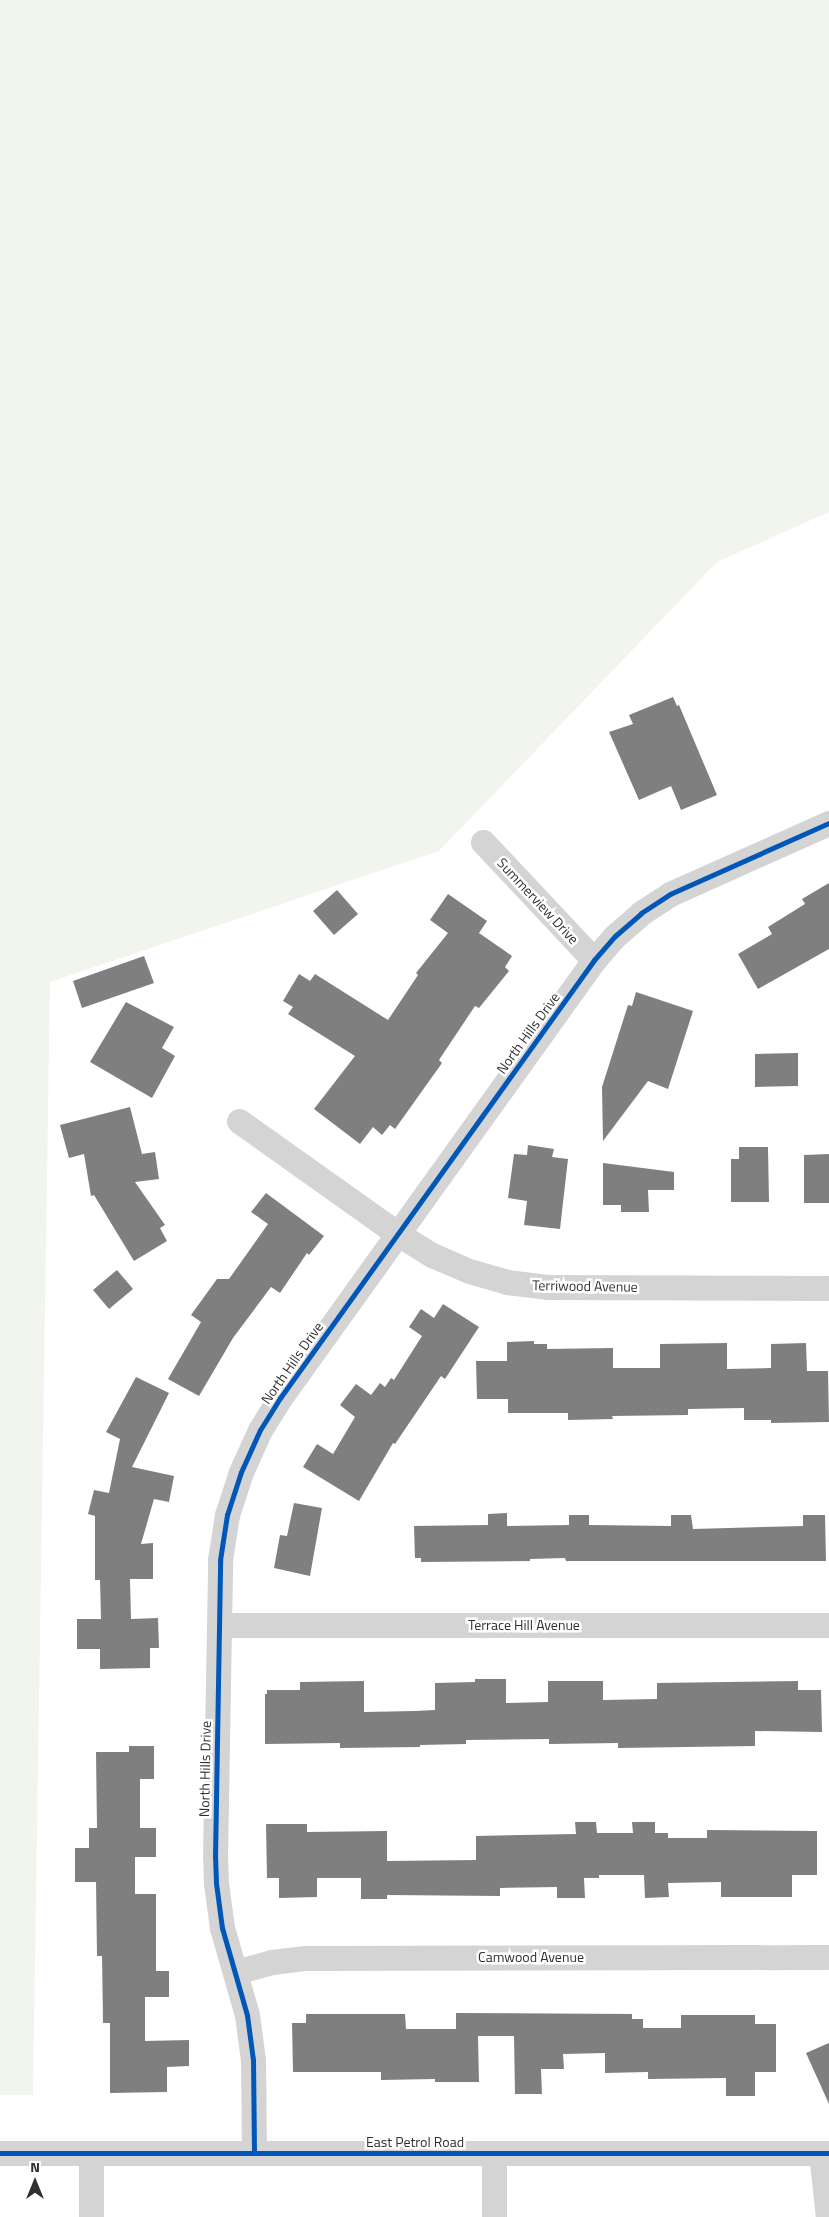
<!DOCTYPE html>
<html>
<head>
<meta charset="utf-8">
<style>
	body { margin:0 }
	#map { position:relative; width:829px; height:2217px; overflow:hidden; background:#fff; font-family:"Titillium Web",sans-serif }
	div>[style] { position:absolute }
	.green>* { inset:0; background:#f2f5ed }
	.building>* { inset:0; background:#7f7f7f }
	.minor>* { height:25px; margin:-12.5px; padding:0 12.5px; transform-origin:12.5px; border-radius:12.5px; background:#d4d4d4 }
	.cycleway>* { height:5px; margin:-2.5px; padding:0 2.5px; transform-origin:2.5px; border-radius:2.5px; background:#0057b8 }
	span { translate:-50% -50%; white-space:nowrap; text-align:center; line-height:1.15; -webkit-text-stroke:5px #fff; paint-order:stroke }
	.street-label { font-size:14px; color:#303030 }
	.north { position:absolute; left:10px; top:2157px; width:50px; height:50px; -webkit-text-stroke:4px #fff; paint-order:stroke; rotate:0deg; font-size:14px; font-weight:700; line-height:20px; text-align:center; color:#303030 }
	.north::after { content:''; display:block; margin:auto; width:18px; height:22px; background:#303030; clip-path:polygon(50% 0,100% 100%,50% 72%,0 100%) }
</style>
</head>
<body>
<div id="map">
	<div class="green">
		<i style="clip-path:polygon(0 0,829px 0,829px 512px,717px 562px,439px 851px,50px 982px,33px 2095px,0 2095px)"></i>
	</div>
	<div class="building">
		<i style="clip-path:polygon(673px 697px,677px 706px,679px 705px,717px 795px,681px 810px,671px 786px,639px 800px,609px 732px,633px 724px,629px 715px)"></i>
		<i style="clip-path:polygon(829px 883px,829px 949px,758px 989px,738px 954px,772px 934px,768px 927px,805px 904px,802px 899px)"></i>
		<i style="clip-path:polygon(337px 890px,358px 914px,334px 935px,313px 911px)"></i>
		<i style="clip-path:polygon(448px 894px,487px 921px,479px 933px,512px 956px,505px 967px,509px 971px,479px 1008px,475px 1006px,439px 1060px,442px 1063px,395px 1129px,390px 1125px,382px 1135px,373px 1127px,360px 1144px,314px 1109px,355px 1056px,288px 1014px,293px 1007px,283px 1001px,299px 974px,310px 981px,315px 974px,388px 1020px,418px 975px,416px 973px,448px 933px,430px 920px)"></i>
		<i style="clip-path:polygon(144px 956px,154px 983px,82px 1008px,73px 981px)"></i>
		<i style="clip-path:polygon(636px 992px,693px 1011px,668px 1089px,648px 1081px,603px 1141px,602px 1087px,628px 1005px,632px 1006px)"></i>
		<i style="clip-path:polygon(126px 1002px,174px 1027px,162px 1048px,175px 1056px,152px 1098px,90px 1062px)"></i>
		<i style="clip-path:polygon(798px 1053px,798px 1086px,755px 1087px,755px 1054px)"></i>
		<i style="clip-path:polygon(130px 1107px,142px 1154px,155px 1152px,159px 1179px,135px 1182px,165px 1225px,160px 1228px,167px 1241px,134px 1261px,94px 1195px,91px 1196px,84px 1154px,69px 1158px,60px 1125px)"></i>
		<i style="clip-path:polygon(528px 1145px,554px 1149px,552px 1157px,568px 1159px,560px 1229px,524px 1225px,527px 1201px,508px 1198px,514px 1154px,527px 1155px)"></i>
		<i style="clip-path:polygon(739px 1147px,768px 1147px,769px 1202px,731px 1202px,731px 1159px,739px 1159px)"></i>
		<i style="clip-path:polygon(829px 1154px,829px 1203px,804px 1203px,804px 1155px)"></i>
		<i style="clip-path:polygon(603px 1163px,674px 1172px,674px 1190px,648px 1190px,649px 1212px,621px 1212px,621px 1205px,603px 1205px)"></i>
		<i style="clip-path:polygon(266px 1193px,324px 1236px,309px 1255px,307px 1253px,280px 1293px,271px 1287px,233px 1338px,199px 1396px,168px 1379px,201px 1322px,191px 1315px,217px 1279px,229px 1279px,268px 1224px,251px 1212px)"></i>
		<i style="clip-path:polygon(117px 1270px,133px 1289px,109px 1309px,93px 1290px)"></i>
		<i style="clip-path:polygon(443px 1304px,479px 1327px,445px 1379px,441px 1376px,395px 1444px,393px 1443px,359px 1501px,303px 1467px,317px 1444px,333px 1454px,355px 1417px,340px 1405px,356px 1384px,371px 1395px,380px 1383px,385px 1387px,391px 1378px,394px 1380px,422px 1336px,409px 1327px,421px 1309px,434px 1318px)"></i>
		<i style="clip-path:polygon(534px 1341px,534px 1344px,547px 1344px,547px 1349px,613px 1348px,613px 1368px,660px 1368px,660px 1344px,727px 1343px,727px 1369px,771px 1368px,771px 1344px,806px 1343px,807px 1371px,828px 1371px,829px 1422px,771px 1423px,771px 1420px,744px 1420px,744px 1408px,688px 1409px,688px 1415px,612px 1416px,613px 1419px,568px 1420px,568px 1413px,508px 1413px,508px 1399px,477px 1399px,476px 1361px,507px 1361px,507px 1342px)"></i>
		<i style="clip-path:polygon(136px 1377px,169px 1393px,132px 1467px,174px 1476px,169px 1502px,154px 1499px,141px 1544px,153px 1543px,153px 1579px,130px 1579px,131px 1619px,158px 1618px,159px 1648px,150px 1648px,150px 1668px,100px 1669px,100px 1649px,77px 1649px,77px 1619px,101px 1619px,100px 1580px,95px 1580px,95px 1516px,88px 1514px,94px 1490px,109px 1493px,120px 1439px,106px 1432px)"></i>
		<i style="clip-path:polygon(294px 1503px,322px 1508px,310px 1576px,274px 1568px,280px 1535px,287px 1536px)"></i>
		<i style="clip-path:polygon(507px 1513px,507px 1526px,569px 1525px,569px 1515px,589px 1515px,589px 1525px,671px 1526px,671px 1515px,691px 1515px,693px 1529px,803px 1526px,803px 1515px,825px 1515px,826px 1561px,566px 1561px,565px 1558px,530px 1559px,530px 1561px,421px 1562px,421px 1558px,415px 1558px,414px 1526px,488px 1525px,488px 1514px)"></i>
		<i style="clip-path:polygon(475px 1679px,506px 1679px,506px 1703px,548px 1702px,548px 1681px,603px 1681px,603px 1700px,657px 1699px,657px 1683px,798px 1681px,798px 1690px,821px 1690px,822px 1732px,755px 1731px,755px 1746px,618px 1748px,618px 1743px,549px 1744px,549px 1739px,466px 1740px,466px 1744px,420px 1745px,420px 1747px,340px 1748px,340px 1743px,265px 1744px,265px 1694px,267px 1694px,267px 1690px,300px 1690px,300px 1682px,364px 1681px,364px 1712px,415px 1711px,435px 1710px,435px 1683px,475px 1682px)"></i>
		<i style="clip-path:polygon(129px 1746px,154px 1746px,154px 1779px,140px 1779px,140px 1828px,156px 1828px,156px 1857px,135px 1857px,135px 1894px,156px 1894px,156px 1971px,169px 1971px,169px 1997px,145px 1997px,145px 2041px,189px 2040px,189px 2066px,167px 2067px,167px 2092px,110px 2093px,110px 2023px,103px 2023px,102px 1956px,97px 1956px,96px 1882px,75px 1882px,75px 1848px,89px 1848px,89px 1828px,97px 1828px,96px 1752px,129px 1752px)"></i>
		<i style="clip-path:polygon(575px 1822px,596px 1822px,597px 1833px,633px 1833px,632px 1822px,655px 1822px,655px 1833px,668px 1833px,668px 1838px,707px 1838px,707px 1830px,817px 1831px,817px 1875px,792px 1875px,792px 1897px,721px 1897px,721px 1882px,668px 1883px,669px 1897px,645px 1898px,644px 1875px,599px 1875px,599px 1878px,584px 1878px,585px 1898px,557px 1898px,557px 1887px,500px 1888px,500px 1896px,387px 1895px,387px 1899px,361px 1899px,361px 1878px,317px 1878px,317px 1897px,279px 1898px,279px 1878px,267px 1878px,266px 1824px,307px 1824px,307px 1832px,387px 1831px,387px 1861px,476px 1860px,476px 1836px,576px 1834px)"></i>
		<i style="clip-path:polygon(456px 2013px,632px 2014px,632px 2019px,643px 2019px,643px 2028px,681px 2028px,681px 2015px,755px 2015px,755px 2024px,776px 2024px,776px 2072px,755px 2072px,755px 2096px,726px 2096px,726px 2078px,648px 2079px,648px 2072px,605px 2073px,605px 2053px,563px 2054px,564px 2069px,541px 2069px,542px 2094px,515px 2094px,514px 2036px,478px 2036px,479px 2082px,435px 2082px,435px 2079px,381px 2080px,381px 2072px,293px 2072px,292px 2023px,306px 2023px,306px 2014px,405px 2014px,406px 2029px,456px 2029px)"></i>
		<i style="clip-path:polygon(829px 2043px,829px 2104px,806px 2053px)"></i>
	</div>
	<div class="minor">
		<i style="left:483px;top:842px;width:162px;rotate:46.8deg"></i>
		<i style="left:239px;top:1121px;width:195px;rotate:35.4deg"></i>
		<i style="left:398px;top:1234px;width:40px;rotate:32deg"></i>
		<i style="left:432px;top:1255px;width:40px;rotate:23.4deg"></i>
		<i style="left:469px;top:1271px;width:40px;rotate:16deg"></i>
		<i style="left:507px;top:1282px;width:40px;rotate:7.1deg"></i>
		<i style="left:547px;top:1287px;width:282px;rotate:0.2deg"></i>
		<i style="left:219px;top:1625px;width:610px"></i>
		<i style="left:235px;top:1972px;width:38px;rotate:-15deg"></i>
		<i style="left:272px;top:1962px;width:34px;rotate:-7deg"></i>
		<i style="left:306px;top:1958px;width:523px;rotate:-0.11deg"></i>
		<i style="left:0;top:2153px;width:829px"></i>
		<i style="left:91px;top:2153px;width:64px;rotate:90deg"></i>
		<i style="left:254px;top:2153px;width:93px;rotate:-90.6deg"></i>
		<i style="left:253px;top:2060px;width:45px;rotate:-97.6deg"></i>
		<i style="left:247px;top:2015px;width:91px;rotate:-106deg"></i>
		<i style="left:222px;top:1928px;width:45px;rotate:-97.6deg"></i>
		<i style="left:216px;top:1883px;width:26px;rotate:-92deg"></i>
		<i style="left:215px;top:1857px;width:297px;rotate:-89deg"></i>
		<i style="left:220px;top:1560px;width:46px;rotate:-81.2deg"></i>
		<i style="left:227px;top:1515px;width:45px;rotate:-72deg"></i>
		<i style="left:241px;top:1472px;width:46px;rotate:-65.7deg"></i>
		<i style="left:260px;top:1430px;width:38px;rotate:-58deg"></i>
		<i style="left:280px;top:1398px;width:539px;rotate:-54.36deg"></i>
		<i style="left:594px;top:960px;width:32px;rotate:-49deg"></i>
		<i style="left:615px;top:936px;width:35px;rotate:-41deg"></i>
		<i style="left:641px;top:913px;width:35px;rotate:-33deg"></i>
		<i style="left:670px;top:894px;width:174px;rotate:-24.1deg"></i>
		<i style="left:494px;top:2153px;width:64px;rotate:90deg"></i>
		<i style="left:821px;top:2153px;width:64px;rotate:83.8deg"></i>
	</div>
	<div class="cycleway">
		<i style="left:0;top:2153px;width:829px"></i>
		<i style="left:254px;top:2153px;width:93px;rotate:-90.6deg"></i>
		<i style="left:253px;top:2060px;width:45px;rotate:-97.6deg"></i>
		<i style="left:247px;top:2015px;width:91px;rotate:-106deg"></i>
		<i style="left:222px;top:1928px;width:45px;rotate:-97.6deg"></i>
		<i style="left:216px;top:1883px;width:26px;rotate:-92deg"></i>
		<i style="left:215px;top:1857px;width:297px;rotate:-89deg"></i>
		<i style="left:220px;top:1560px;width:46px;rotate:-81.2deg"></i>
		<i style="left:227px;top:1515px;width:45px;rotate:-72deg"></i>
		<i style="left:241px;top:1472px;width:46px;rotate:-65.7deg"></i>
		<i style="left:260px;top:1430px;width:38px;rotate:-58deg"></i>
		<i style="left:280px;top:1398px;width:539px;rotate:-54.36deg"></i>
		<i style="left:594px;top:960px;width:32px;rotate:-49deg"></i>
		<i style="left:615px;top:936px;width:35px;rotate:-41deg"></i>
		<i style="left:641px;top:913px;width:35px;rotate:-33deg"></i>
		<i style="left:670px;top:894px;width:174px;rotate:-24.1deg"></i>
	</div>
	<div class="street-label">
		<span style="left:538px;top:901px;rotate:47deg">Summerview Drive</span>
		<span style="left:528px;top:1033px;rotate:-54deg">North Hills Drive</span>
		<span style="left:585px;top:1286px;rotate:1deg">Terriwood Avenue</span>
		<span style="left:292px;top:1363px;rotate:-55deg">North Hills Drive</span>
		<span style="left:524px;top:1625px">Terrace Hill Avenue</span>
		<span style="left:205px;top:1769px;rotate:-89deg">North Hills Drive</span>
		<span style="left:531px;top:1957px">Camwood Avenue</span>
		<span style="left:415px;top:2142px">East Petrol Road</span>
	</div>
	<div class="north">N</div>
</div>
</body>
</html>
